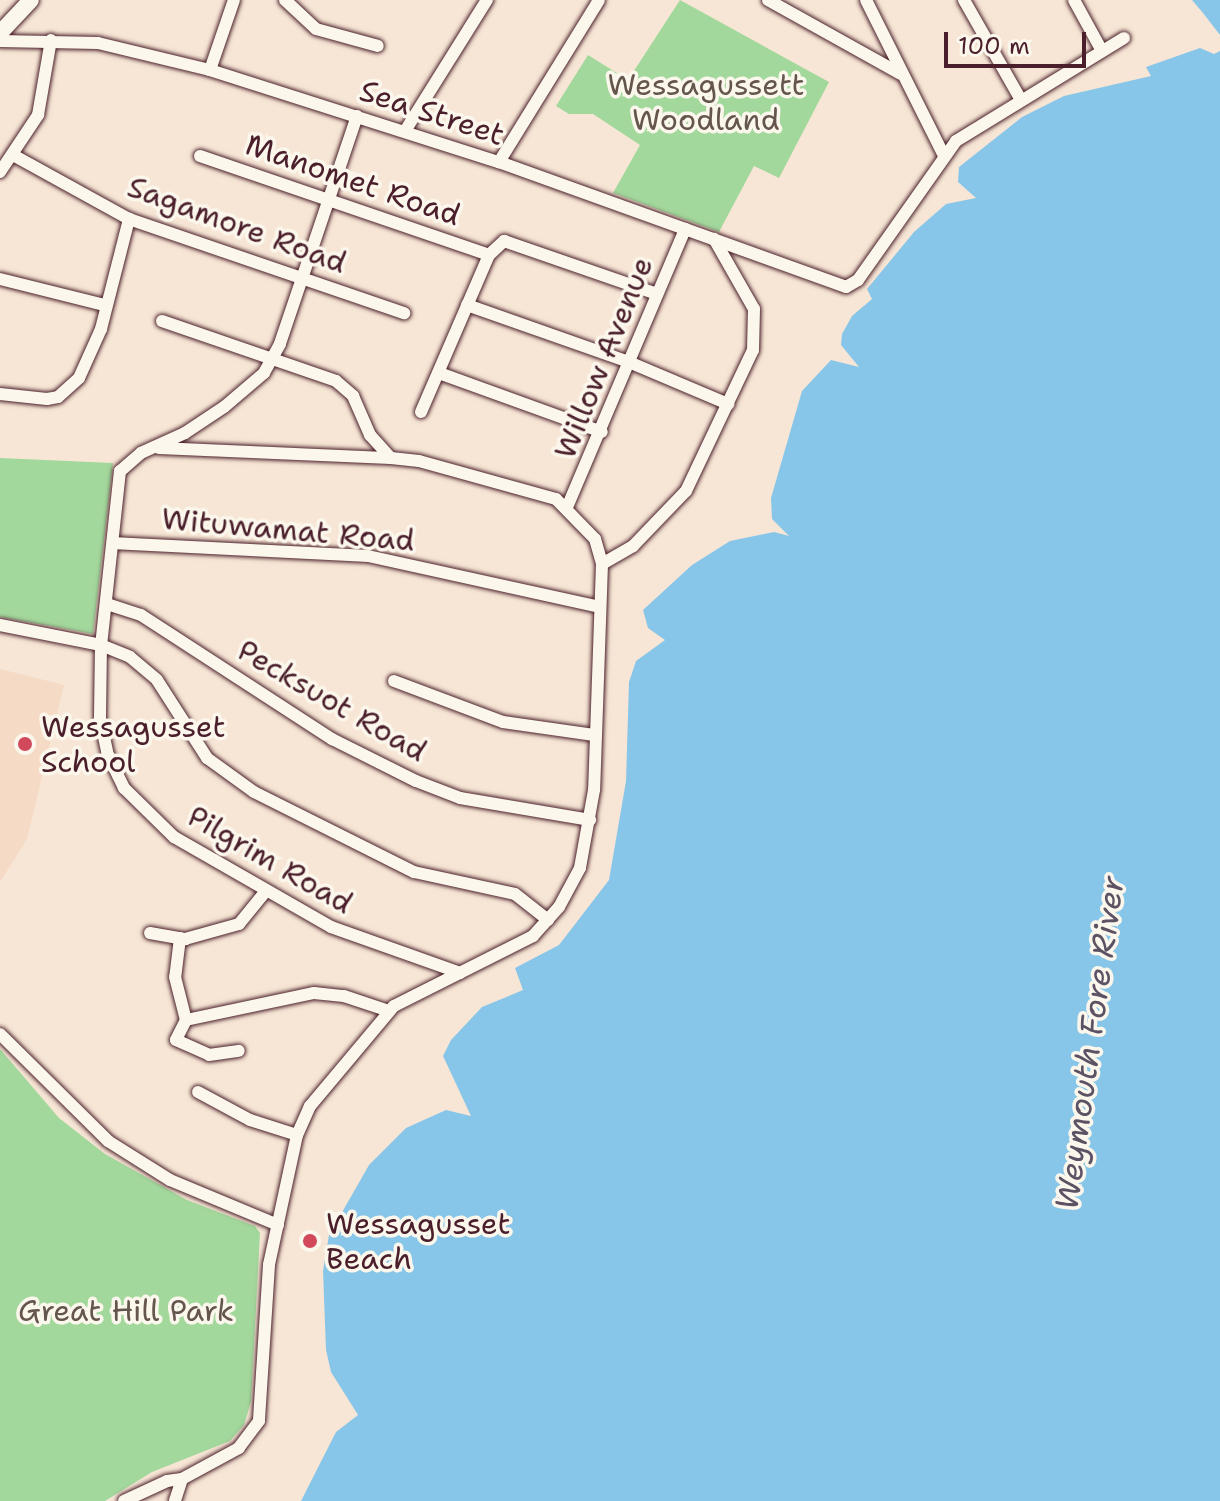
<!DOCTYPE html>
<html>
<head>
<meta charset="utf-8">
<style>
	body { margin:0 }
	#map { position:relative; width:1220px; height:1501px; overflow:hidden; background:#f7e6d5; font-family:"Shantell Sans",sans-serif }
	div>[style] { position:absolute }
	.built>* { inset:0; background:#f5dac5 }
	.green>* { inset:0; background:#a3d89c }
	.water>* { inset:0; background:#88c6e9 }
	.roads { filter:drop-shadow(0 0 2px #4a1f2b) drop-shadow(0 0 2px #4a1f2b) }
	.minor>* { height:12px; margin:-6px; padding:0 6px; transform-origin:6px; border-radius:6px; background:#fbf7ec }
	.major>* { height:16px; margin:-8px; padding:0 8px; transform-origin:8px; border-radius:8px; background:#fbf7ec }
	.dots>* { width:22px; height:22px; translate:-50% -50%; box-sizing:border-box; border:4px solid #fbf7ec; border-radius:50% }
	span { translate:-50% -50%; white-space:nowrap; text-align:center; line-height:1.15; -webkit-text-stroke:7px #fbf7ec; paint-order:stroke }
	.park-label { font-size:30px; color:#65564d }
	.street-label { font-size:30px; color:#4a1f2b }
	.poi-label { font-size:30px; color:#4a1f2b }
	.left { translate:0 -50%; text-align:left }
	.water-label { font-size:32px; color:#5d5164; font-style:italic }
	.scale { position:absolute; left:944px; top:32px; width:142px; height:36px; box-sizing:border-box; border:4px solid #4a1f2b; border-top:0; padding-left:10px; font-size:24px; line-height:28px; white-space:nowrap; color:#4a1f2b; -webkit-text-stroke:6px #fbf7ec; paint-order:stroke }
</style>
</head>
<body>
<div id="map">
	<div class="built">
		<i style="clip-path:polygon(0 669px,64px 685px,27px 839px,0 882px)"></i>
	</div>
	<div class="green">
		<i style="clip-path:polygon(680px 0,829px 82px,779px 178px,754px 166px,719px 232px,613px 193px,640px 145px,593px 114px,569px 114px,556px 106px,588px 55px,628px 80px)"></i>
		<i style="clip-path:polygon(0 458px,113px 463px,93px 634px,0 617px)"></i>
		<i style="clip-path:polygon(0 1049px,59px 1118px,105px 1154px,187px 1200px,255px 1226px,260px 1233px,251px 1402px,244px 1425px,230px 1441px,152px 1472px,105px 1501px,0 1501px)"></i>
	</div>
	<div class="water">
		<i style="clip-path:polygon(1192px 0,1220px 0,1220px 35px,1203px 13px)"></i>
		<i style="clip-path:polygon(1200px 48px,1214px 54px,1220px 51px,1220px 1501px,301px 1501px,336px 1432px,358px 1415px,331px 1372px,326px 1350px,323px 1271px,329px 1235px,369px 1165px,406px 1128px,446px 1110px,471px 1116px,443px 1056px,451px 1040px,482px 1007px,523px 990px,515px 968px,559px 945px,609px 880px,626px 781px,629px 682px,636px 661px,665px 640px,648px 628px,643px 610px,692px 565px,730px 541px,774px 532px,789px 536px,772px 519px,771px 498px,802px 391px,831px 360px,859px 367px,841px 345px,842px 334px,852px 316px,872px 299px,867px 289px,914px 232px,946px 204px,976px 198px,958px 182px,959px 167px,1022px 117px,1064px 96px,1151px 76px,1146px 67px)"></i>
	</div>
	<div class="roads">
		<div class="minor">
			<i style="left:285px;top:0;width:42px;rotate:43.1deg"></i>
			<i style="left:316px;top:29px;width:64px;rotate:15.3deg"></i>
			<i style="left:768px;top:0;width:152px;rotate:29.1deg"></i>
			<i style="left:866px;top:0;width:172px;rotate:63.4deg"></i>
			<i style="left:964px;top:0;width:113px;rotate:60.3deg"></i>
			<i style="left:1074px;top:0;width:58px;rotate:61.2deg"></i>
			<i style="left:0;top:41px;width:98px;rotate:1.2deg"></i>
			<i style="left:98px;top:43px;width:115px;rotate:13.6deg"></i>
			<i style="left:210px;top:70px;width:303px;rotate:17.7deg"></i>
			<i style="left:499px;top:162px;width:369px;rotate:19.8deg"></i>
			<i style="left:846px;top:287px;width:14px;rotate:-30deg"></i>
			<i style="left:858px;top:280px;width:170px;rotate:-54.8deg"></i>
			<i style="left:956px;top:141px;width:197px;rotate:-31.5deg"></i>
			<i style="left:210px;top:70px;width:74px;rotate:-71.1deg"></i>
			<i style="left:357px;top:116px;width:241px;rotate:108.7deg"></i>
			<i style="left:280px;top:344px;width:33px;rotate:119deg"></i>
			<i style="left:264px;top:373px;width:52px;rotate:139.6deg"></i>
			<i style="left:224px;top:407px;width:47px;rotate:146.3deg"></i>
			<i style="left:185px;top:433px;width:48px;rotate:155.6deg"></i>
			<i style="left:141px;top:453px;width:28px;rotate:139deg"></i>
			<i style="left:120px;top:471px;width:175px;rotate:96.2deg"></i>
			<i style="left:101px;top:645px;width:73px;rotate:90.8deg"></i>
			<i style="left:100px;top:718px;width:38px;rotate:78deg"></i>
			<i style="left:108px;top:755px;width:37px;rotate:64deg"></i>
			<i style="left:124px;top:788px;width:70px;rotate:44.4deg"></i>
			<i style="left:174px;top:837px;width:181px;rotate:29.8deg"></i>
			<i style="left:331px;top:927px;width:137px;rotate:19.6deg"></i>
			<i style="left:405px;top:131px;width:155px;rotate:-58deg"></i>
			<i style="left:13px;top:155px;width:132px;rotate:28.9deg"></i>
			<i style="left:129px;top:219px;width:291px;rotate:18.9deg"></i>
			<i style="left:200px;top:156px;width:305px;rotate:18.9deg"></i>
			<i style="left:499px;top:162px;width:190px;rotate:-58.3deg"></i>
			<i style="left:0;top:172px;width:69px;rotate:-56.3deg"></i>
			<i style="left:38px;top:115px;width:76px;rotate:-80.2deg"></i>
			<i style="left:0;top:279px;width:107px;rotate:14deg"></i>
			<i style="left:467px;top:305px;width:172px;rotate:19.4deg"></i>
			<i style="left:629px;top:362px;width:108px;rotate:23deg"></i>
			<i style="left:162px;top:321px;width:184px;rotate:19deg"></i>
			<i style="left:336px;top:381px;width:23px;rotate:41deg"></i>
			<i style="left:353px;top:396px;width:43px;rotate:66.4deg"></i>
			<i style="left:370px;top:435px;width:31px;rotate:48deg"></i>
			<i style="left:391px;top:458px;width:28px;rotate:6deg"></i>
			<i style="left:419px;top:461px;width:142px;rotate:15.5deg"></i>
			<i style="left:556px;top:499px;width:56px;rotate:45.7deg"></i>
			<i style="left:595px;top:539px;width:26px;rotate:74deg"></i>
			<i style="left:602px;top:564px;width:226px;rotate:92deg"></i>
			<i style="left:594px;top:790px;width:79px;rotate:100.2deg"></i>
			<i style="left:580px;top:868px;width:44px;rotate:118.3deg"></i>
			<i style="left:559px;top:907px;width:39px;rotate:132deg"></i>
			<i style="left:533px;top:936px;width:156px;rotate:153.3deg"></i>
			<i style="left:394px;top:1006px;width:131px;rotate:130deg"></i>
			<i style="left:310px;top:1106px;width:32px;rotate:114deg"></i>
			<i style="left:297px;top:1135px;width:133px;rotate:102.2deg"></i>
			<i style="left:269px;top:1265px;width:156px;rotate:93.7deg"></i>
			<i style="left:259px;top:1421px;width:34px;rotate:127deg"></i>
			<i style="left:239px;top:1448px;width:65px;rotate:151.5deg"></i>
			<i style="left:182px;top:1479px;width:23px;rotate:108deg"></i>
			<i style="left:439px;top:373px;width:173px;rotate:19.9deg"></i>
			<i style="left:0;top:394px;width:47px;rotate:6.1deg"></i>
			<i style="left:47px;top:399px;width:11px;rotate:-10deg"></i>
			<i style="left:58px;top:397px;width:28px;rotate:-42deg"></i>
			<i style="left:79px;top:378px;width:54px;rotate:-65.8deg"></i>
			<i style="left:101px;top:329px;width:114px;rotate:-75.7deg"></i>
			<i style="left:421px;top:412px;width:171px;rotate:-66.6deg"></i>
			<i style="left:489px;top:255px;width:21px;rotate:-43deg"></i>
			<i style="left:504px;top:241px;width:162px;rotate:19.1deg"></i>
			<i style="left:159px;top:448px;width:232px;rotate:2.5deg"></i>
			<i style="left:568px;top:505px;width:300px;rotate:-67deg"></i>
			<i style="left:113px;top:543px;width:255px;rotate:2.9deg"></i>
			<i style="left:368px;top:556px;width:237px;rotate:12.4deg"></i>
			<i style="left:602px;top:564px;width:36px;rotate:-30deg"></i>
			<i style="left:633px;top:546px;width:76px;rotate:-46.1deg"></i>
			<i style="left:686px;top:491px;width:156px;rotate:-64.6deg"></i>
			<i style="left:753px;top:350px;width:41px;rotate:-88.6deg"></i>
			<i style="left:754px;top:309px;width:81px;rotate:-119.7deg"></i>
			<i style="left:107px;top:604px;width:36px;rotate:18deg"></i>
			<i style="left:141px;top:615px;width:228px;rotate:33deg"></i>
			<i style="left:332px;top:739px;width:94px;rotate:26.6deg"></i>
			<i style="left:416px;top:781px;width:47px;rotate:21.1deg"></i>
			<i style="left:460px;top:798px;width:132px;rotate:9.6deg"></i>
			<i style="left:0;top:625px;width:103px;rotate:11.2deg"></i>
			<i style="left:101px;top:645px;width:31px;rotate:22deg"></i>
			<i style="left:130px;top:657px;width:35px;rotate:40deg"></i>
			<i style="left:157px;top:680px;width:93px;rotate:57.3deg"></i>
			<i style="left:207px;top:758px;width:58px;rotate:35.9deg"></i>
			<i style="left:254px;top:792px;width:179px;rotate:26.6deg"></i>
			<i style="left:414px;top:872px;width:103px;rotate:12.3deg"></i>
			<i style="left:515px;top:894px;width:42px;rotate:38.2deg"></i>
			<i style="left:394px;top:681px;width:116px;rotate:20.6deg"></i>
			<i style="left:503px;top:722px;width:92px;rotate:8.1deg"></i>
			<i style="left:150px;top:933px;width:36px;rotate:10deg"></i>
			<i style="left:185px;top:939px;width:56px;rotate:-15.5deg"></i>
			<i style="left:239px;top:924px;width:41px;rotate:-50.9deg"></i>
			<i style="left:180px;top:938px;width:39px;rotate:97deg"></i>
			<i style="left:175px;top:977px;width:44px;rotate:75.7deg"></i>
			<i style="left:186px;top:1020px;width:131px;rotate:-11.9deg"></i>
			<i style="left:314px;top:993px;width:30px;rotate:6deg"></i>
			<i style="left:344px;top:996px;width:47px;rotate:18.4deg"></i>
			<i style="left:186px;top:1020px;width:22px;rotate:117deg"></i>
			<i style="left:176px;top:1040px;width:36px;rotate:24deg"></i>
			<i style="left:209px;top:1055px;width:30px;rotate:-8deg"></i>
			<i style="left:0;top:1034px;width:152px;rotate:44.7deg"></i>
			<i style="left:108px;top:1141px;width:73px;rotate:32.2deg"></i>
			<i style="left:170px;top:1180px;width:117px;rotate:22.6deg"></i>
			<i style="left:198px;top:1092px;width:59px;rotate:28.3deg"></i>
			<i style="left:250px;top:1120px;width:49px;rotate:17.7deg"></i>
			<i style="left:124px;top:1501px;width:47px;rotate:-24.9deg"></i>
			<i style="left:167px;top:1481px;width:15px;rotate:-8deg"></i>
		</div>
		<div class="major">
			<i style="left:0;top:33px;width:45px;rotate:-46.8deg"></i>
		</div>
	</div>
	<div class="dots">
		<i style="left:25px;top:744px;background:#d1495b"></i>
		<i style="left:310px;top:1241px;background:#d1495b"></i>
	</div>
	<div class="park-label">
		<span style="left:706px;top:102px">Wessagussett<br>Woodland</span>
		<span style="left:126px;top:1311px">Great Hill Park</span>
	</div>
	<div class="street-label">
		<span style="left:432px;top:113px;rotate:18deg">Sea Street</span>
		<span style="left:353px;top:180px;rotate:19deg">Manomet Road</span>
		<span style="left:237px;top:225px;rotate:20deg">Sagamore Road</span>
		<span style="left:604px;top:358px;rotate:-68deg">Willow Avenue</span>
		<span style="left:288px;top:530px;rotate:5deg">Wituwamat Road</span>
		<span style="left:332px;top:701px;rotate:30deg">Pecksuot Road</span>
		<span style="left:270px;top:860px;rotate:30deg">Pilgrim Road</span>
	</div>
	<div class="poi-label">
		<span class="left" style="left:41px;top:744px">Wessagusset<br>School</span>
		<span class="left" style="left:326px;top:1241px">Wessagusset<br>Beach</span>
	</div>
	<div class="water-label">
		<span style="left:1090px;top:1043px;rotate:-82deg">Weymouth Fore River</span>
	</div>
	<div class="scale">100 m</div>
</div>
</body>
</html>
